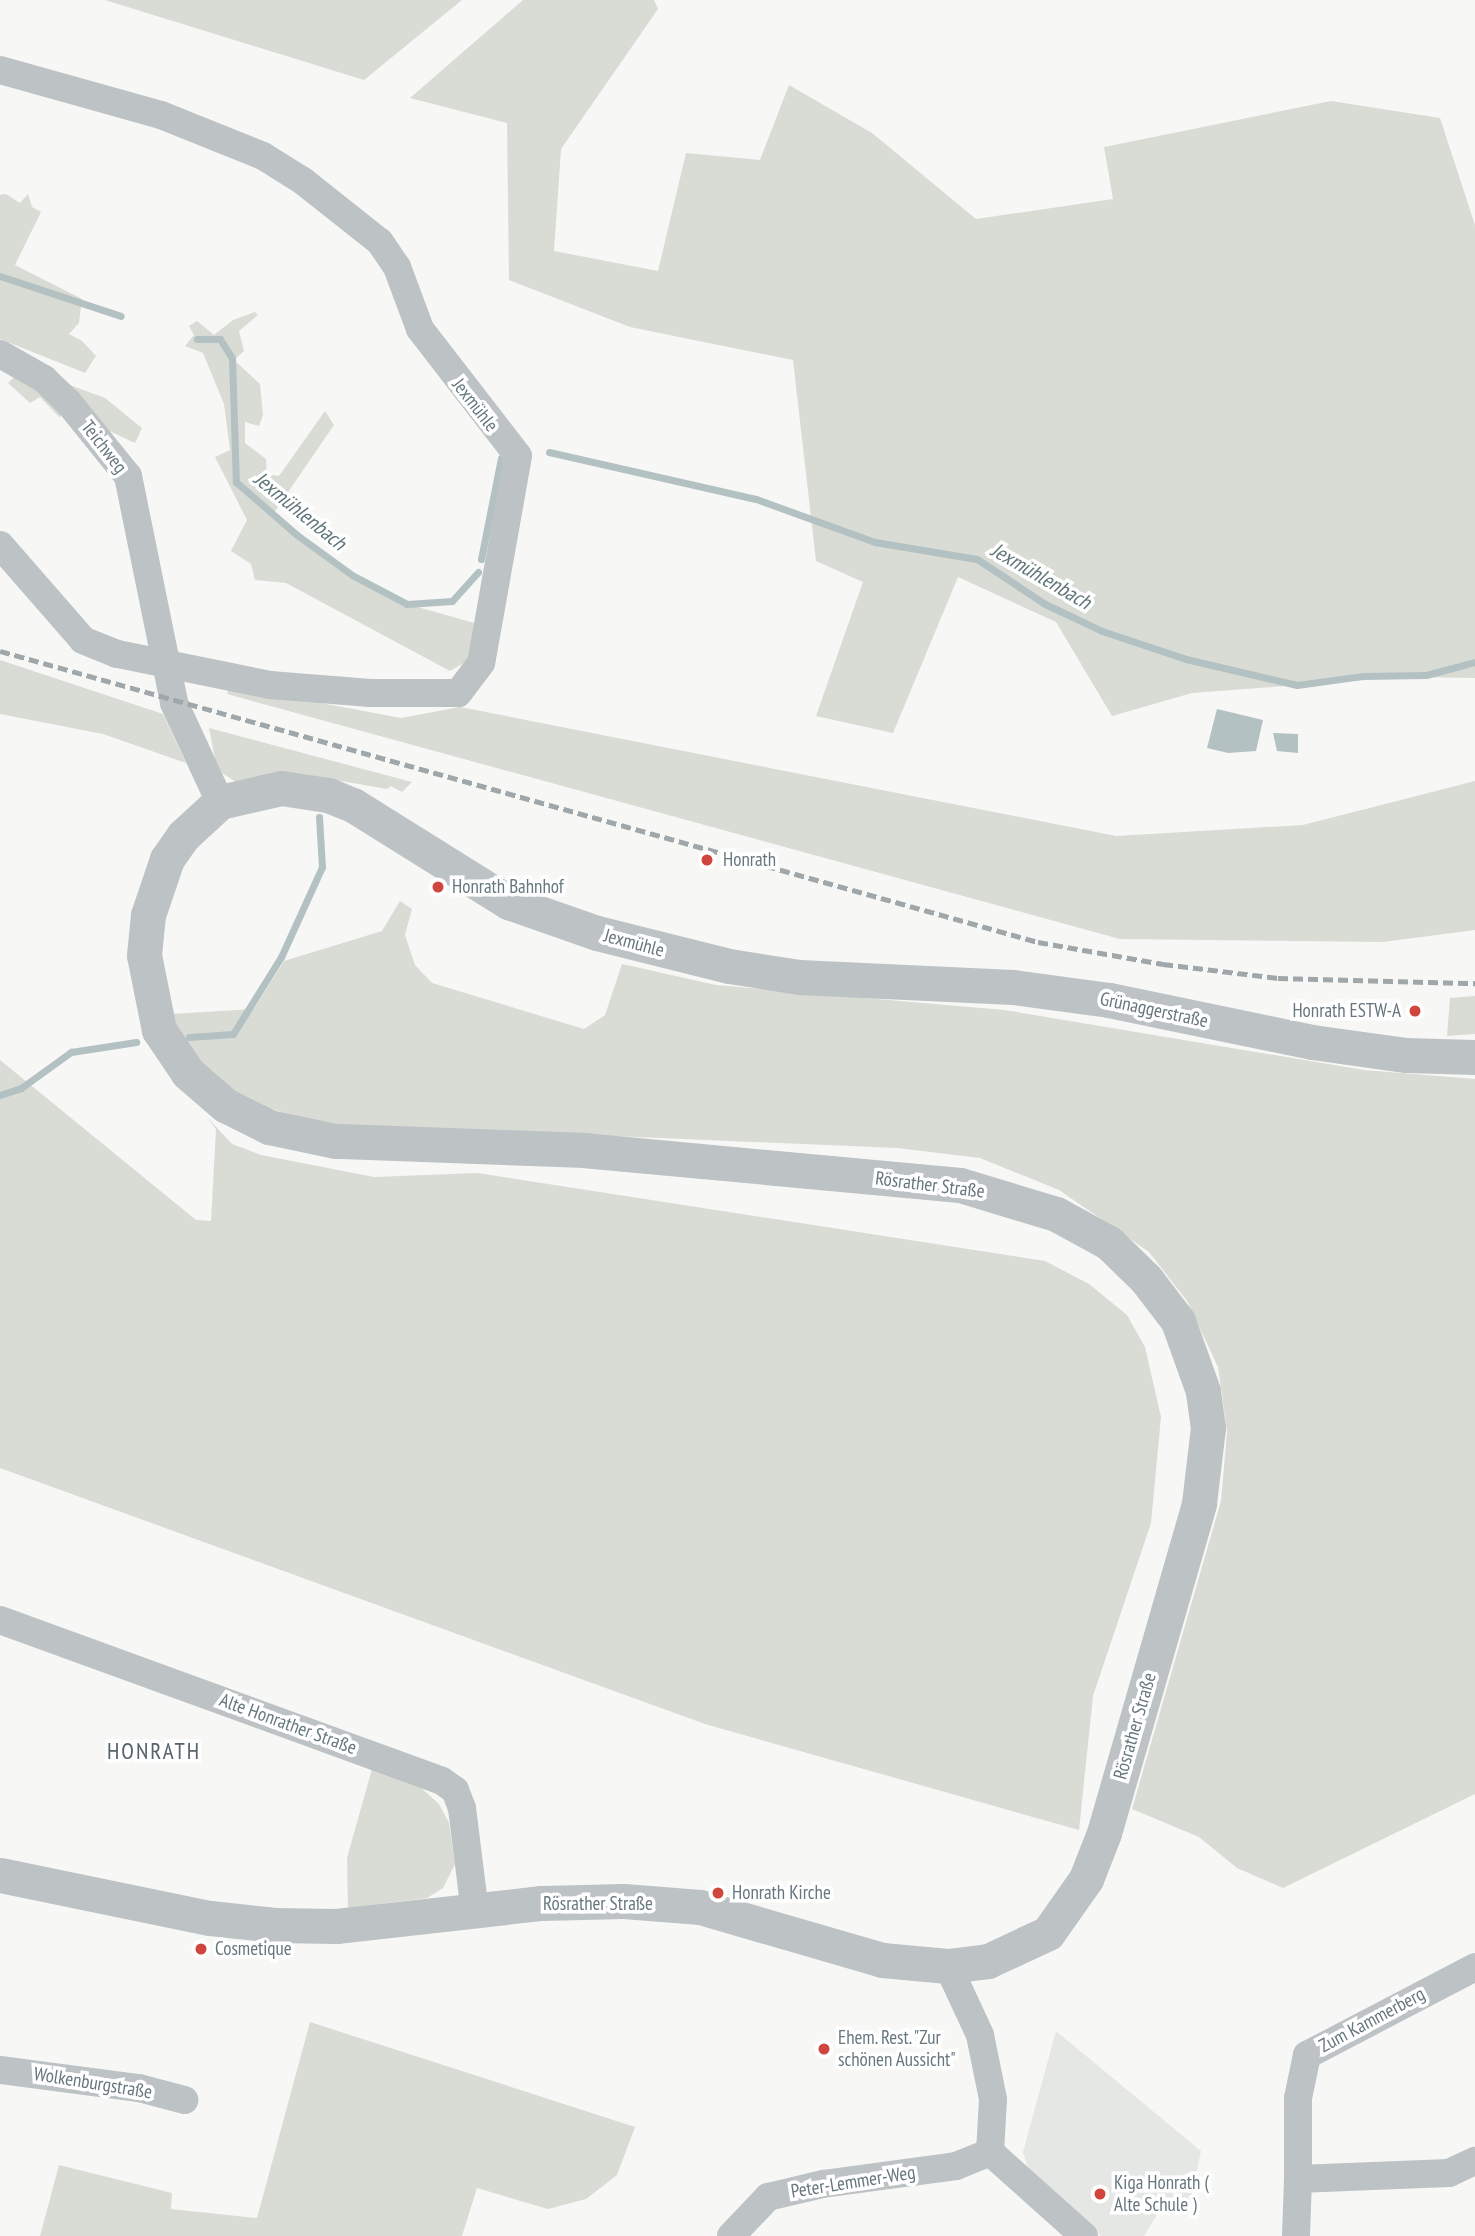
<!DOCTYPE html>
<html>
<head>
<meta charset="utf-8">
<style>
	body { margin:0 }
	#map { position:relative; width:1475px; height:2236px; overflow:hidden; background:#f7f7f5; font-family:"PT Sans Narrow",sans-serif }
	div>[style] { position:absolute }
	.built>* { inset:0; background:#e5e7e5 }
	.green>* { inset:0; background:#d8dcd5 }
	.water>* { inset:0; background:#b3c1c3 }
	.stream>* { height:7px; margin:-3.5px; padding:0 3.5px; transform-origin:3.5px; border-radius:3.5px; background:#b3c1c3 }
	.minor>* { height:28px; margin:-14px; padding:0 14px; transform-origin:14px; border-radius:14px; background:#bdc2c4 }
	.tertiary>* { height:35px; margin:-17.5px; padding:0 17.5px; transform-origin:17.5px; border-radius:17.5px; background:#bdc2c4 }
	.rail>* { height:5px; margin-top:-2.5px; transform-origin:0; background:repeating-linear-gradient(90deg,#9fa7aa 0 10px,transparent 0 15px) }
	.dots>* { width:19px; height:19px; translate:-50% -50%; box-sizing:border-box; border:4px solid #fff; border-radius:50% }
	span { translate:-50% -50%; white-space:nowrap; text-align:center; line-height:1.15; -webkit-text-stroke:7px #fff; paint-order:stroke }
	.street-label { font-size:19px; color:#66777d }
	.poi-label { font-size:19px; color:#66777d }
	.left { translate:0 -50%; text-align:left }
	.right { translate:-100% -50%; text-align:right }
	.water-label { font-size:21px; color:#607678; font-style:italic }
	.quarter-label { font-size:23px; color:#576469; letter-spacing:2px }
</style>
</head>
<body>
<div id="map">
	<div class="built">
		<i style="clip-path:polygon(1056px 2031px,1201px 2151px,1190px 2203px,1167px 2198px,1144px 2236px,1101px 2236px,1031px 2177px,1023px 2152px)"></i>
	</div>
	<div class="green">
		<i style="clip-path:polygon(105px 0,462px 0,364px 80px)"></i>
		<i style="clip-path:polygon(523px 0,654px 0,658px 9px,561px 149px,554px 251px,658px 271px,686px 153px,760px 160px,789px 85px,872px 133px,976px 219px,1113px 199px,1104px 147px,1331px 101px,1440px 118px,1475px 225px,1475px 678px,1405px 677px,1192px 693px,1112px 716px,1056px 622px,958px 577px,893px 733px,816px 716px,863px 582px,816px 561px,793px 360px,630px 327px,509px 280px,507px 123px,410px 98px)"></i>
		<i style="clip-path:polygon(6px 194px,20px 203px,28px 194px,32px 207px,41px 212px,15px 265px,82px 299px,79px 323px,69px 334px,82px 341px,96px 356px,85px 373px,0 339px,0 195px)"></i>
		<i style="clip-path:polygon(255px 312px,258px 315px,239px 331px,244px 351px,234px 360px,260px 384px,263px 415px,259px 426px,245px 422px,245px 443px,266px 459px,267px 474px,279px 476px,325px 411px,334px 425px,273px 514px,352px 575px,407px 604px,478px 624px,476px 656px,450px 671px,286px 583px,255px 580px,251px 564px,231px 551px,247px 520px,215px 457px,230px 450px,224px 404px,203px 353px,185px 346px,194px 335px,189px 326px,197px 321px,214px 335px,233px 320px)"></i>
		<i style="clip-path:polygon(17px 374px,65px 415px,59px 417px,40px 397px,30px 403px,8px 383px)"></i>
		<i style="clip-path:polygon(59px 381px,105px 398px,142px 428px,135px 443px,92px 423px)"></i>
		<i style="clip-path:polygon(0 660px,163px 714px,186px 763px,103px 734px,0 714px)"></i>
		<i style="clip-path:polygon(230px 686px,401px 718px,460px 707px,1116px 836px,1303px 825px,1475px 781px,1475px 930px,1383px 942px,1120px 939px,227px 694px)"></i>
		<i style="clip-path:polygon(209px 728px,412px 782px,402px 792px,391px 786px,387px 789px,301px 774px,236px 782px,222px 773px,215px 759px)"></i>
		<i style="clip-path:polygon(400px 901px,412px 909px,405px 935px,415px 965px,432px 983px,584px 1029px,605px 1015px,622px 964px,716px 985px,1004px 1010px,1364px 1070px,1475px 1079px,1475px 1794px,1283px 1888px,1237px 1868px,1199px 1837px,1132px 1809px,1221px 1501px,1227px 1432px,1218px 1367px,1187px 1301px,1149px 1252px,1059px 1190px,980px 1158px,897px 1148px,327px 1124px,252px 1104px,192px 1057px,171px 1014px,254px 1009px,284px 961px,382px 931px)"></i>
		<i style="clip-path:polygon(1475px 996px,1475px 1034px,1447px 1036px,1450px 998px)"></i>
		<i style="clip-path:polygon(0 1060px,196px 1220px,211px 1221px,216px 1129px,206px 1116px,232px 1144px,261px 1155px,374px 1177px,477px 1173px,955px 1247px,1045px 1261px,1089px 1284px,1127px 1315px,1145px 1347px,1161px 1417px,1151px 1523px,1093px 1696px,1079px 1830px,705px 1724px,0 1468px)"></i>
		<i style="clip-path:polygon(372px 1769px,420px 1787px,439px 1804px,449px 1823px,455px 1864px,443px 1888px,427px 1898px,348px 1908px,347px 1858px)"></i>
		<i style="clip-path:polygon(310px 2022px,635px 2127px,617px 2175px,586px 2199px,548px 2209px,477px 2188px,462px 2236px,40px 2236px,59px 2165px,172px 2193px,171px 2209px,257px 2218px)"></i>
	</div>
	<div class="water">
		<i style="clip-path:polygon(1217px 709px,1263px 720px,1256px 751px,1228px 753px,1207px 748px)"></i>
		<i style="clip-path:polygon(1273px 733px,1298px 734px,1298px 753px,1277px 751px)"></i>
	</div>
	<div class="stream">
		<i style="left:0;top:276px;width:127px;rotate:18.3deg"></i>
		<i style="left:197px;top:339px;width:23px"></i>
		<i style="left:220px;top:339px;width:22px;rotate:58deg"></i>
		<i style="left:232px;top:358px;width:124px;rotate:88.2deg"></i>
		<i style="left:236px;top:482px;width:81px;rotate:41deg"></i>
		<i style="left:297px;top:535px;width:68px;rotate:36deg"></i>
		<i style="left:352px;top:575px;width:62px;rotate:27.8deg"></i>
		<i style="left:407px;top:604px;width:45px;rotate:-3.8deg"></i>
		<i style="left:452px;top:601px;width:39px;rotate:-48deg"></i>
		<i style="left:549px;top:452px;width:212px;rotate:12.8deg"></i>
		<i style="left:756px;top:499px;width:127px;rotate:19.9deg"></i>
		<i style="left:875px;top:542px;width:103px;rotate:9.5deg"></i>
		<i style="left:977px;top:559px;width:82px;rotate:33.5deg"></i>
		<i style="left:1045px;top:604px;width:63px;rotate:25.3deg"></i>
		<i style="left:1102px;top:631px;width:89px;rotate:18.4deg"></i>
		<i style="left:1186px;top:659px;width:114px;rotate:13.2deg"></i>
		<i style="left:1297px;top:685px;width:67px;rotate:-7.8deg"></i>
		<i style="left:1363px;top:676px;width:63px;rotate:-0.9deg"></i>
		<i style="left:1426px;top:675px;width:51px;rotate:-14.9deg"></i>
		<i style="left:481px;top:559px;width:103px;rotate:-78.8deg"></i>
		<i style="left:189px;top:1037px;width:44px;rotate:-3.9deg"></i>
		<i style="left:233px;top:1034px;width:91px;rotate:-58.1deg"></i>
		<i style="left:281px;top:957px;width:99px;rotate:-65.5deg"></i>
		<i style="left:322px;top:867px;width:50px;rotate:-93.4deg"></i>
		<i style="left:0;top:1095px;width:22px;rotate:-18deg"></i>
		<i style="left:21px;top:1088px;width:62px;rotate:-35.8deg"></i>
		<i style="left:71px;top:1052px;width:66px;rotate:-8.7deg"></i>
	</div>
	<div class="minor">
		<i style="left:0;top:70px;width:167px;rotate:15.6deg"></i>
		<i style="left:161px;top:115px;width:110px;rotate:21.9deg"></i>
		<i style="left:263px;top:156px;width:47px;rotate:32deg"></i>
		<i style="left:303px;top:181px;width:98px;rotate:38.4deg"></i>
		<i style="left:380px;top:242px;width:30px;rotate:56deg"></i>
		<i style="left:397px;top:267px;width:66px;rotate:69.6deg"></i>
		<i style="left:420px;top:329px;width:160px;rotate:52.3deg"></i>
		<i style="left:518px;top:456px;width:210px;rotate:100.1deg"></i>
		<i style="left:481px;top:663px;width:38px;rotate:127deg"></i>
		<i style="left:458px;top:693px;width:88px;rotate:180deg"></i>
		<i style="left:370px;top:693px;width:100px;rotate:-175.4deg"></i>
		<i style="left:270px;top:685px;width:156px;rotate:-168.5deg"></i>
		<i style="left:117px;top:654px;width:37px;rotate:-158deg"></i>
		<i style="left:83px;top:640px;width:126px;rotate:-131.1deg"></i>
		<i style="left:0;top:354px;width:51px;rotate:29.6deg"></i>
		<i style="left:44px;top:379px;width:35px;rotate:44deg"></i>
		<i style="left:69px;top:403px;width:94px;rotate:51.1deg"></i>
		<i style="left:128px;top:476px;width:232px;rotate:78.5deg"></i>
		<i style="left:174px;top:703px;width:109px;rotate:65.1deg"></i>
		<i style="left:0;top:1620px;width:470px;rotate:20deg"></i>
		<i style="left:442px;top:1781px;width:16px;rotate:35deg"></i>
		<i style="left:455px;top:1790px;width:19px;rotate:69deg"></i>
		<i style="left:462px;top:1808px;width:106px;rotate:82.9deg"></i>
		<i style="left:948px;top:1966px;width:76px;rotate:65.1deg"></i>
		<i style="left:980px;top:2035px;width:65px;rotate:78.5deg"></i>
		<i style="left:993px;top:2099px;width:53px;rotate:93.2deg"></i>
		<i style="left:0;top:2070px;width:140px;rotate:7.4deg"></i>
		<i style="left:139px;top:2088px;width:47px;rotate:14.9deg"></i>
		<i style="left:990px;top:2152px;width:126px;rotate:41.8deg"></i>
		<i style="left:1298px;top:2179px;width:81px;rotate:-90deg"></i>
		<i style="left:1298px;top:2098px;width:44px;rotate:-78.2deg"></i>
		<i style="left:1307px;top:2055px;width:190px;rotate:-27.6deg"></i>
		<i style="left:731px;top:2236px;width:54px;rotate:-46.5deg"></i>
		<i style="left:768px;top:2197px;width:57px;rotate:-13.3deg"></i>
		<i style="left:823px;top:2184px;width:134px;rotate:-7.7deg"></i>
		<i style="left:956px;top:2166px;width:37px;rotate:-22deg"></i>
		<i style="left:1296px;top:2236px;width:57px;rotate:-88deg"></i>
		<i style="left:1298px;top:2179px;width:151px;rotate:-2.3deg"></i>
		<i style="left:1449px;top:2173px;width:29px;rotate:-25deg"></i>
	</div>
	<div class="tertiary">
		<i style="left:0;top:1875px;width:214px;rotate:11.6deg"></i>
		<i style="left:210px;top:1918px;width:65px;rotate:6.1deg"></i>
		<i style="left:275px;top:1925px;width:61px;rotate:0.9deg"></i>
		<i style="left:336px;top:1926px;width:207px;rotate:-6.4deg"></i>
		<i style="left:542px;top:1903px;width:82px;rotate:-1.4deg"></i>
		<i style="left:624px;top:1901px;width:76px;rotate:4.5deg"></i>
		<i style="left:700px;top:1907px;width:190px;rotate:16.2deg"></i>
		<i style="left:882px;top:1960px;width:66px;rotate:5.2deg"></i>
		<i style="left:948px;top:1966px;width:40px;rotate:-7.1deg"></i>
		<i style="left:988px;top:1961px;width:66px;rotate:-25deg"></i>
		<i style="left:1048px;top:1933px;width:66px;rotate:-54.9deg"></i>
		<i style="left:1086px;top:1879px;width:49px;rotate:-68.6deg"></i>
		<i style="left:1104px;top:1833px;width:343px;rotate:-73.9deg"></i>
		<i style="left:1199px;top:1503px;width:76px;rotate:-83.2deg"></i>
		<i style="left:1208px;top:1428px;width:37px;rotate:-98deg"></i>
		<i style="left:1203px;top:1391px;width:74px;rotate:-109.7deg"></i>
		<i style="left:1178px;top:1321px;width:53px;rotate:-127.3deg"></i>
		<i style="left:1146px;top:1279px;width:52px;rotate:-135.8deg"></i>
		<i style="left:1109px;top:1243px;width:60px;rotate:-151.3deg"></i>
		<i style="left:1056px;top:1214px;width:100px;rotate:-163.2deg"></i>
		<i style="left:960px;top:1185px;width:376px;rotate:-174.7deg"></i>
		<i style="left:586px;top:1150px;width:251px;rotate:-177.9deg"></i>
		<i style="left:335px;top:1141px;width:67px;rotate:-168deg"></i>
		<i style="left:269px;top:1127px;width:49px;rotate:-153.4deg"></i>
		<i style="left:225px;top:1105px;width:49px;rotate:-139.1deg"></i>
		<i style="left:188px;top:1073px;width:52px;rotate:-124deg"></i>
		<i style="left:159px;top:1030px;width:76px;rotate:-101.3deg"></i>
		<i style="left:144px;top:955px;width:40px;rotate:-84.3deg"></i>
		<i style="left:148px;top:915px;width:59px;rotate:-71.3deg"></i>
		<i style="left:167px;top:859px;width:28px;rotate:-55deg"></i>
		<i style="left:183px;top:836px;width:50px;rotate:-42.6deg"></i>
		<i style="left:220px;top:802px;width:63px;rotate:-12.9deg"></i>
		<i style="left:281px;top:788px;width:48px;rotate:8.5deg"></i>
		<i style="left:328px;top:795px;width:27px;rotate:22deg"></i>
		<i style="left:353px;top:805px;width:183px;rotate:32deg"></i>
		<i style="left:508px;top:902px;width:94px;rotate:19.2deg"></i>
		<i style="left:597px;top:933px;width:136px;rotate:14deg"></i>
		<i style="left:729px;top:966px;width:71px;rotate:8.9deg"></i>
		<i style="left:799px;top:977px;width:214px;rotate:2.7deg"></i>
		<i style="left:1013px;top:987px;width:97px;rotate:7.7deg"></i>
		<i style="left:1109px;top:1000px;width:207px;rotate:11.7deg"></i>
		<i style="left:1312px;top:1042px;width:95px;rotate:7.9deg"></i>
		<i style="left:1406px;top:1055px;width:69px;rotate:1.7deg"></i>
	</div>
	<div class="rail">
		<i style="left:0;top:651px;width:1078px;rotate:15.66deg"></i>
		<i style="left:1038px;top:942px;width:127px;rotate:10deg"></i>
		<i style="left:1163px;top:964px;width:116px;rotate:6.9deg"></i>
		<i style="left:1278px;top:978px;width:197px;rotate:1.5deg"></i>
	</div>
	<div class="dots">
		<i style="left:707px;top:860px;background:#d0453d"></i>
		<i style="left:438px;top:887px;background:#d0453d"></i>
		<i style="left:1415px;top:1011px;background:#d0453d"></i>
		<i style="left:718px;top:1893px;background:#d0453d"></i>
		<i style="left:201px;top:1949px;background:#d0453d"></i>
		<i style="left:824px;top:2049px;background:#d0453d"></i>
		<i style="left:1100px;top:2194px;background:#d0453d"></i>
	</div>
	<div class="street-label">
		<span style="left:475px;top:405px;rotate:52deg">Jexmühle</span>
		<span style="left:104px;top:447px;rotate:52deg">Teichweg</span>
		<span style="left:634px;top:943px;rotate:15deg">Jexmühle</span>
		<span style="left:1154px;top:1010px;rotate:12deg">Grünaggerstraße</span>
		<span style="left:930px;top:1185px;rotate:7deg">Rösrather Straße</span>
		<span style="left:288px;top:1724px;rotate:20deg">Alte Honrather Straße</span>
		<span style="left:1135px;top:1726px;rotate:-74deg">Rösrather Straße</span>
		<span style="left:598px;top:1904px">Rösrather Straße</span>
		<span style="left:1372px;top:2020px;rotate:-28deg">Zum Kammerberg</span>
		<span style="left:93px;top:2083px;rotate:9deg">Wolkenburgstraße</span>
		<span style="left:853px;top:2182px;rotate:-9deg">Peter-Lemmer-Weg</span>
	</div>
	<div class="poi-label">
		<span class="left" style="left:723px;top:860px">Honrath</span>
		<span class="left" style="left:452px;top:887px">Honrath Bahnhof</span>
		<span class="right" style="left:1401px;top:1011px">Honrath ESTW-A</span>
		<span class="left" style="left:732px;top:1893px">Honrath Kirche</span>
		<span class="left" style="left:215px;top:1949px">Cosmetique</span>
		<span class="left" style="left:838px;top:2049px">Ehem. Rest. "Zur<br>schönen Aussicht"</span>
		<span class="left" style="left:1114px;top:2194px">Kiga Honrath (<br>Alte Schule )</span>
	</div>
	<div class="water-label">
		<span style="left:300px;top:511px;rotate:39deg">Jexmühlenbach</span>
		<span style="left:1041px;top:576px;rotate:30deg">Jexmühlenbach</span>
	</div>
	<div class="quarter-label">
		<span style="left:154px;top:1751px">HONRATH</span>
	</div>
</div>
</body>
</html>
